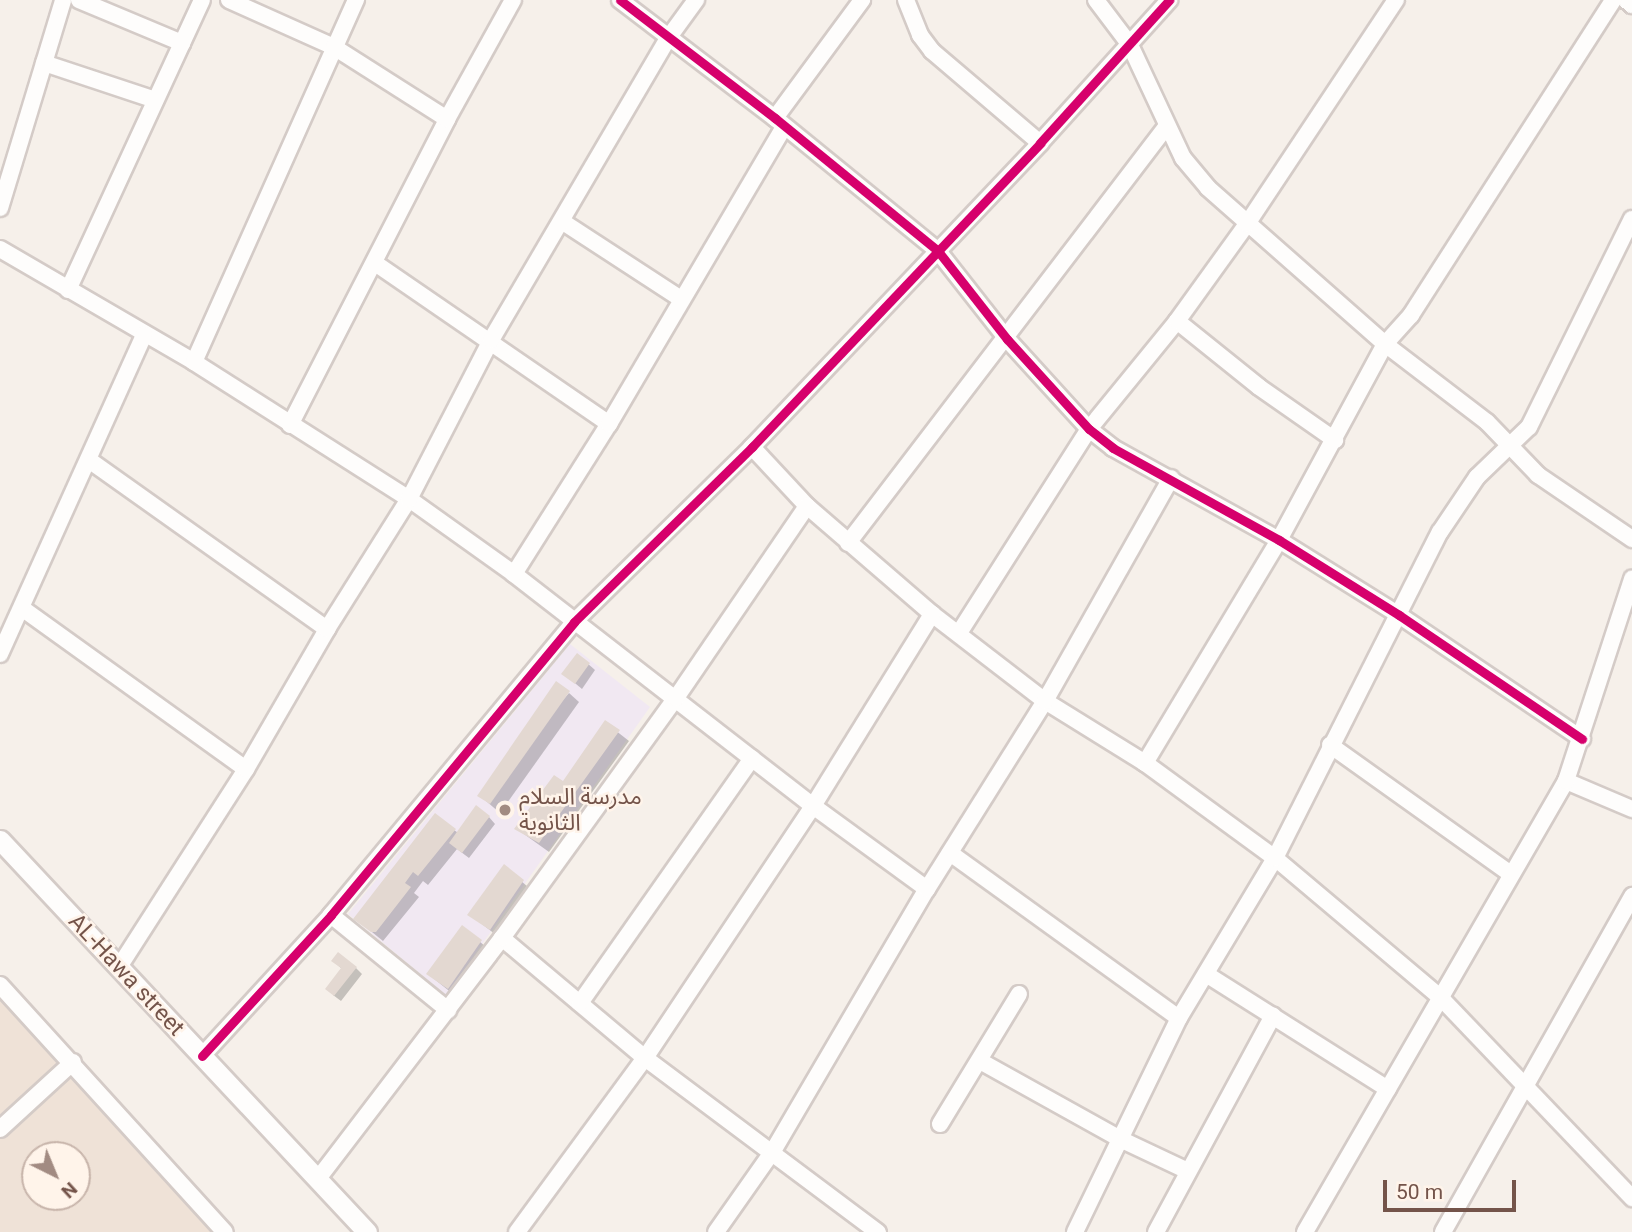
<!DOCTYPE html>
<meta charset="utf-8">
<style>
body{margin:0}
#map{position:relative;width:1632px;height:1232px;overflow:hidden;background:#f6f0ea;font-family:Roboto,"Noto Sans Arabic",sans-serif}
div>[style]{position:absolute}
.residential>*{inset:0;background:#efe2d7}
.education>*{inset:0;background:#f1e8f2}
.shadow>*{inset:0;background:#0003}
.building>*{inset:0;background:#e3d8d1}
.roads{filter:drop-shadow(2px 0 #d4cbc7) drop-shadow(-2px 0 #d4cbc7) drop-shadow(0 2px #d4cbc7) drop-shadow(0 -2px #d4cbc7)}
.minor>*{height:16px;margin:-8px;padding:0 8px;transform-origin:8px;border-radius:8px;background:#fefdfc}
.tertiary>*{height:19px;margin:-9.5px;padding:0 9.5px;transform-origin:9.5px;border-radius:9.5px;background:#fefdfc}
.cycleway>*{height:9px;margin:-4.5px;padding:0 4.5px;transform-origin:4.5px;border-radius:4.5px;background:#d6006c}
.dots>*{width:19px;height:19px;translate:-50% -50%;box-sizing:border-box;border:4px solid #fff4ea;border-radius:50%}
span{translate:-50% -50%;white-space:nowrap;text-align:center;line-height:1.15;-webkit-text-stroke:5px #fff4ea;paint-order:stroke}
.poi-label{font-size:23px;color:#74544a}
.left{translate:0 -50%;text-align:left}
.street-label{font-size:23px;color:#74544a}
.north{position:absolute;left:21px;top:1141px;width:70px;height:70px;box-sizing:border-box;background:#fff4ea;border:2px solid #c7b4aa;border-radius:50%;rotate:137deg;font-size:19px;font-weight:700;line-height:28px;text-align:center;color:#74544a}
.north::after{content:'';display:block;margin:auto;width:24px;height:32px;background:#a28b82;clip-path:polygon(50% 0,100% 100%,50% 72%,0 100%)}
.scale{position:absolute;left:1383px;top:1180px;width:133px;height:32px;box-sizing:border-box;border:4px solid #74544a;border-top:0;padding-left:9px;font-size:21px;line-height:24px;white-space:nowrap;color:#74544a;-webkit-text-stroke:5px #fff4ea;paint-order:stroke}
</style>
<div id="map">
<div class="residential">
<i style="clip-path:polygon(evenodd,0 985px,225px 1232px,0 1232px,0 985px,35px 1155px,77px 1155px,77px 1197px,35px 1197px,35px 1155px)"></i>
</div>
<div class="education">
<i style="clip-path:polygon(570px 644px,650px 707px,446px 995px,348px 914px)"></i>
</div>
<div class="shadow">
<i style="clip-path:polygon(578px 655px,595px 670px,582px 689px,564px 674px)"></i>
<i style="clip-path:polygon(569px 693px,579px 702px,500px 813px,479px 795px)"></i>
<i style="clip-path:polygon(606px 723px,629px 741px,549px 852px,517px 829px,563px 784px)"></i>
<i style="clip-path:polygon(435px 815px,458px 833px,489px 817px,495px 824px,469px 858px,457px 849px,428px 885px,423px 881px,414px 893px,419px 897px,383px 941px,356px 919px)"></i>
<i style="clip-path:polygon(504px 867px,533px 891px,500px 938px,469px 914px)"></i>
<i style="clip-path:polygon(462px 927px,491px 951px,458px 998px,428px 974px)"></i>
<i style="clip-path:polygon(333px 961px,356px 968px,362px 974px,341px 1001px,333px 995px,342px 969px)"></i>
</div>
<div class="building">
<i style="clip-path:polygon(577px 653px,590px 663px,575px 684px,561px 674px)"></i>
<i style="clip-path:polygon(556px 681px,570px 691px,490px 804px,477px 796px)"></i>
<i style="clip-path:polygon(605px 720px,620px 730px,539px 843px,514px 829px,554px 775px,563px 781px)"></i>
<i style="clip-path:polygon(476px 805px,490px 816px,462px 853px,449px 843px)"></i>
<i style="clip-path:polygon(435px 813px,456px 829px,418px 876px,413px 872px,405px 883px,411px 887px,376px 932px,371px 932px,353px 919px)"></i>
<i style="clip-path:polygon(504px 864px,524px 880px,490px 930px,467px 915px)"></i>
<i style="clip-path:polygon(462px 925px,482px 940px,448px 989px,426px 974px)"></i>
<i style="clip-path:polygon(338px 952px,357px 967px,334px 996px,325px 989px,341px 968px,331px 961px)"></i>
</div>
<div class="roads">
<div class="minor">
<i style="left:79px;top:0;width:112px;rotate:22.7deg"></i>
<i style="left:229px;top:0;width:115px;rotate:24.1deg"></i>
<i style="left:334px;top:47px;width:134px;rotate:32.5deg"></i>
<i style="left:620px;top:0;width:195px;rotate:37.3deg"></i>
<i style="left:775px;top:118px;width:210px;rotate:39.2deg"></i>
<i style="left:938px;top:251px;width:112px;rotate:51.9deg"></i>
<i style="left:1007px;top:339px;width:122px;rotate:47.7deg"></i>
<i style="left:1089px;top:429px;width:31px;rotate:38deg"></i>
<i style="left:1113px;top:448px;width:190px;rotate:29deg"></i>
<i style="left:1279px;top:540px;width:142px;rotate:32deg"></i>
<i style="left:1399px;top:615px;width:221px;rotate:34.1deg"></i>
<i style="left:906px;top:0;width:38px;rotate:68deg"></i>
<i style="left:920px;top:35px;width:20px;rotate:53deg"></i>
<i style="left:932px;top:51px;width:142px;rotate:40.4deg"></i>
<i style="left:1096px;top:0;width:56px;rotate:52.9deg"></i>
<i style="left:1130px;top:45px;width:125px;rotate:64.9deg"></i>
<i style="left:1183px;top:158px;width:39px;rotate:50deg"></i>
<i style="left:1208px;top:188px;width:236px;rotate:41.4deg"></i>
<i style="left:1385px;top:344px;width:128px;rotate:37.4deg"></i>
<i style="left:1487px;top:422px;width:74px;rotate:46.1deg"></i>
<i style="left:1538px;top:475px;width:114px;rotate:34.2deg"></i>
<i style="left:1626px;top:0;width:8px;rotate:40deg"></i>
<i style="left:44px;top:63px;width:117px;rotate:18.4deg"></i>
<i style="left:775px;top:118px;width:147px;rotate:-53.6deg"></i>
<i style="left:0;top:208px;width:217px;rotate:-73.1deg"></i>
<i style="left:563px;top:222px;width:141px;rotate:33.1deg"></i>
<i style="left:0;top:249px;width:225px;rotate:30.2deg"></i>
<i style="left:194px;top:362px;width:255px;rotate:32.5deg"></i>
<i style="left:409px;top:499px;width:129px;rotate:35.5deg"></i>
<i style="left:514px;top:574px;width:378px;rotate:37.8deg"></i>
<i style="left:813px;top:806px;width:141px;rotate:36.1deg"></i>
<i style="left:375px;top:263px;width:284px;rotate:34.5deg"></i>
<i style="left:68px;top:290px;width:319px;rotate:-65.2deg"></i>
<i style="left:1177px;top:321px;width:105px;rotate:38.8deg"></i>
<i style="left:1259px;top:387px;width:93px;rotate:34.9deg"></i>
<i style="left:194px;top:362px;width:397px;rotate:-65.9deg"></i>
<i style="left:290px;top:425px;width:344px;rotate:-62.8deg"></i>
<i style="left:447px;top:119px;width:136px;rotate:-61deg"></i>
<i style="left:752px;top:447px;width:81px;rotate:47deg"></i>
<i style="left:807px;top:506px;width:165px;rotate:40.8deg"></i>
<i style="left:932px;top:614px;width:143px;rotate:37.6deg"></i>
<i style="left:1045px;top:701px;width:118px;rotate:31.8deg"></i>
<i style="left:1145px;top:763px;width:161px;rotate:36.2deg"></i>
<i style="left:1275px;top:858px;width:217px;rotate:40.1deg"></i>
<i style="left:1441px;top:998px;width:277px;rotate:46.3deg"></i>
<i style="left:89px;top:460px;width:292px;rotate:35.4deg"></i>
<i style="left:848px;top:543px;width:524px;rotate:-52.6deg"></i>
<i style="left:514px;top:574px;width:178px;rotate:-57.7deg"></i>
<i style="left:609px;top:424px;width:345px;rotate:-59.5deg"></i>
<i style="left:23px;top:609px;width:274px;rotate:35.7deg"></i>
<i style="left:959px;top:633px;width:242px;rotate:-57.5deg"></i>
<i style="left:1089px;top:429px;width:139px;rotate:-50.8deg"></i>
<i style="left:1177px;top:321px;width:120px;rotate:-54.2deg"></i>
<i style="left:1247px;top:224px;width:269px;rotate:-56.4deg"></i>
<i style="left:0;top:654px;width:350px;rotate:-65.7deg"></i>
<i style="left:1330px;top:745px;width:222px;rotate:35.5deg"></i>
<i style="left:1145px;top:763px;width:260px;rotate:-59deg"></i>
<i style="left:1279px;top:540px;width:223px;rotate:-61.6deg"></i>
<i style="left:1385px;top:344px;width:39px;rotate:-48deg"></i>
<i style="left:1411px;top:315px;width:374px;rotate:-57.3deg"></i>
<i style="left:1566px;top:781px;width:72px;rotate:23deg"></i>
<i style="left:950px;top:853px;width:282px;rotate:35.8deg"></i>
<i style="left:331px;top:915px;width:151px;rotate:39.1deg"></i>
<i style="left:502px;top:938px;width:187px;rotate:40deg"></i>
<i style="left:645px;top:1058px;width:291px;rotate:36.8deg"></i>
<i style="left:119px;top:967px;width:235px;rotate:-57.3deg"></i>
<i style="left:246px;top:769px;width:162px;rotate:-59.9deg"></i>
<i style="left:327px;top:629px;width:154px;rotate:-57.8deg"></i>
<i style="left:409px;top:499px;width:179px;rotate:-62.7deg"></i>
<i style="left:491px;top:340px;width:351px;rotate:-59.6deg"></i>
<i style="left:669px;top:37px;width:46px;rotate:-53.9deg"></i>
<i style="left:1206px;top:974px;width:215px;rotate:32.3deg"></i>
<i style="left:0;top:985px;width:334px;rotate:47.7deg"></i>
<i style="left:580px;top:1003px;width:299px;rotate:-54.9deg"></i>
<i style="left:202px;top:1056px;width:191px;rotate:-47.5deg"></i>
<i style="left:331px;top:915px;width:381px;rotate:-50.3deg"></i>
<i style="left:574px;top:622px;width:250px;rotate:-44.5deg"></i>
<i style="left:752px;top:447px;width:419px;rotate:-46.5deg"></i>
<i style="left:1040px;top:143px;width:193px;rotate:-47.9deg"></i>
<i style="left:980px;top:1061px;width:160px;rotate:29.1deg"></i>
<i style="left:1120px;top:1139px;width:75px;rotate:25.2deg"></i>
<i style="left:940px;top:1124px;width:152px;rotate:-58.7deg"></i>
<i style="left:0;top:1129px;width:99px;rotate:-42.5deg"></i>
<i style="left:317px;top:1180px;width:305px;rotate:-52.6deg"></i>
<i style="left:502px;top:938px;width:296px;rotate:-54.1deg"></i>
<i style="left:676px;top:698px;width:232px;rotate:-55.7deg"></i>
<i style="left:517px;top:1232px;width:216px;rotate:-53.7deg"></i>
<i style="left:645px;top:1058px;width:303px;rotate:-56.3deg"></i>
<i style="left:813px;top:806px;width:226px;rotate:-58.2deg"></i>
<i style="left:716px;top:1232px;width:99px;rotate:-54.9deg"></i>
<i style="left:773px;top:1151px;width:304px;rotate:-59.6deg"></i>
<i style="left:927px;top:889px;width:222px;rotate:-57.9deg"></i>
<i style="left:1045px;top:701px;width:256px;rotate:-60.5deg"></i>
<i style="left:1075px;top:1232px;width:238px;rotate:-64.1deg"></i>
<i style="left:1179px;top:1018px;width:187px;rotate:-59deg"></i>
<i style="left:1275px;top:858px;width:365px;rotate:-63.2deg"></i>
<i style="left:1440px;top:532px;width:66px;rotate:-56.1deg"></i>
<i style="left:1477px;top:477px;width:72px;rotate:-43.9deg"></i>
<i style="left:1529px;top:427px;width:232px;rotate:-63.7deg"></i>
<i style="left:1156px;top:1232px;width:246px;rotate:-61.6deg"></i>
<i style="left:1305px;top:1232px;width:521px;rotate:-59.94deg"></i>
<i style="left:1566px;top:781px;width:213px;rotate:-71.9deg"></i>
<i style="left:1443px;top:1232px;width:386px;rotate:-60.6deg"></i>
</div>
<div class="tertiary">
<i style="left:0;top:840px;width:537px;rotate:46.89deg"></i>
</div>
</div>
<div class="cycleway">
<i style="left:620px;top:0;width:195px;rotate:37.3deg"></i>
<i style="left:775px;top:118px;width:210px;rotate:39.2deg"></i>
<i style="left:938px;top:251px;width:112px;rotate:51.9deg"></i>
<i style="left:1007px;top:339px;width:122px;rotate:47.7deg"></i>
<i style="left:1089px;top:429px;width:31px;rotate:38deg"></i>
<i style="left:1113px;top:448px;width:190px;rotate:29deg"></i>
<i style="left:1279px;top:540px;width:142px;rotate:32deg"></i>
<i style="left:1399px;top:615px;width:221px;rotate:34.1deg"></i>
<i style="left:202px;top:1056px;width:191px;rotate:-47.5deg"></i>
<i style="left:331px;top:915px;width:381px;rotate:-50.3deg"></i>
<i style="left:574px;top:622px;width:250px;rotate:-44.5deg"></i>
<i style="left:752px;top:447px;width:419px;rotate:-46.5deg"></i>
<i style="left:1040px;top:143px;width:193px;rotate:-47.9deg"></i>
</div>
<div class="dots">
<i style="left:505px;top:810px;background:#a28b82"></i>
</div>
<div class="poi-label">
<span class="left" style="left:519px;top:810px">مدرسة السلام<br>الثانوية</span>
</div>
<div class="street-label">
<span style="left:126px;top:975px;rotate:47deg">AL-Hawa street</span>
</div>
<div class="north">N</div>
<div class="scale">50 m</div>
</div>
